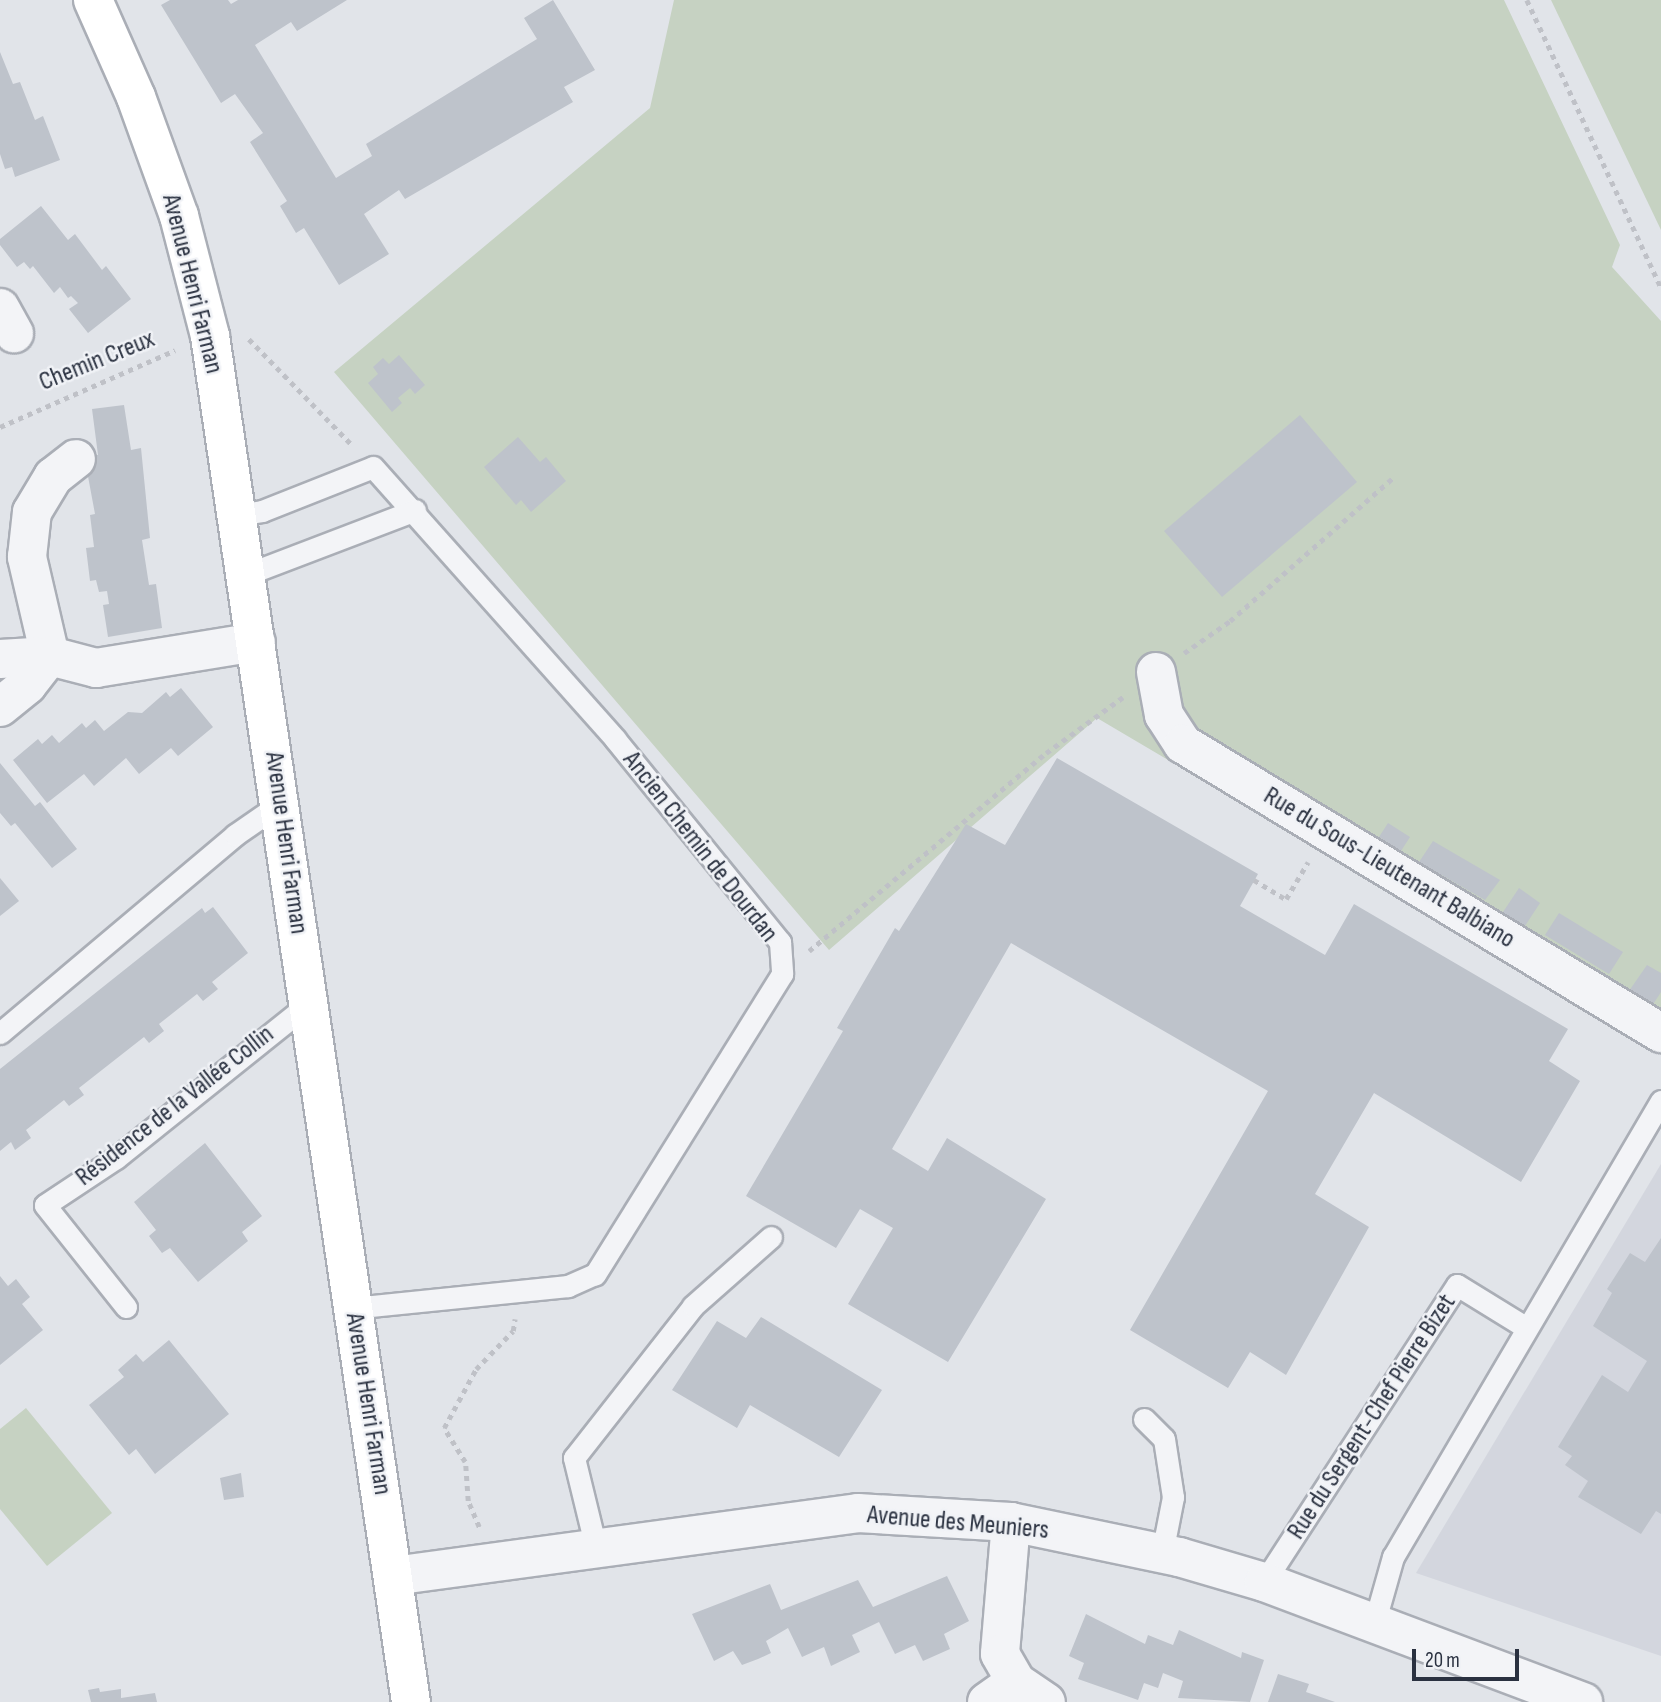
<!DOCTYPE html>
<meta charset="utf-8">
<style>
body{margin:0}
#map{position:relative;width:1661px;height:1702px;overflow:hidden;background:#e1e4e9;font-family:"Sofia Sans Condensed",sans-serif}
div>[style]{position:absolute}
.built>*{inset:0;background:#d3d6de}
.green>*{inset:0;background:#c6d2c2}
.building>*{inset:0;background:#bec3cb}
.path>*{height:4.5px;margin-top:-2.25px;transform-origin:0;background:repeating-linear-gradient(90deg,#bfc1c7 0 5px,transparent 0 10px)}
.roads{filter:drop-shadow(2px 0 #aaaeb6) drop-shadow(-2px 0 #aaaeb6) drop-shadow(0 2px #aaaeb6) drop-shadow(0 -2px #aaaeb6)}
.lane>*{height:21px;margin:-10.5px;padding:0 10.5px;transform-origin:10.5px;border-radius:10.5px;background:#f3f4f7}
.street>*{height:38px;margin:-19px;padding:0 19px;transform-origin:19px;border-radius:19px;background:#f3f4f7}
.secondary>*{height:38px;margin:-19px;padding:0 19px;transform-origin:19px;border-radius:19px;background:#fff}
span{translate:-50% -50%;white-space:nowrap;text-align:center;line-height:1.15;-webkit-text-stroke:5px #f0f2f6;paint-order:stroke}
.street-label{font-size:26px;color:#2a3140}
.scale{position:absolute;left:1412px;top:1649px;width:107px;height:32px;box-sizing:border-box;border:4px solid #2a3140;border-top:0;padding-left:9px;font-size:21px;line-height:24px;white-space:nowrap;color:#2a3140;-webkit-text-stroke:5px #f0f2f6;paint-order:stroke}
</style>
<div id="map">
<div class="built">
<i style="clip-path:polygon(1661px 1164px,1661px 1656px,1416px 1573px)"></i>
</div>
<div class="green">
<i style="clip-path:polygon(674px 0,1504px 0,1620px 245px,1612px 267px,1661px 321px,1661px 1051px,1097px 718px,829px 950px,334px 372px,650px 108px)"></i>
<i style="clip-path:polygon(1551px 0,1661px 0,1661px 230px)"></i>
<i style="clip-path:polygon(26px 1408px,112px 1513px,47px 1566px,0 1509px,0 1429px)"></i>
</div>
<div class="building">
<i style="clip-path:polygon(170px 0,228px 0,231px 4px,238px 0,347px 0,297px 31px,291px 22px,255px 45px,336px 178px,372px 156px,366px 144px,537px 39px,524px 18px,553px 0,595px 70px,564px 87px,573px 102px,405px 199px,399px 190px,364px 214px,389px 254px,339px 285px,304px 228px,296px 233px,280px 206px,287px 201px,250px 142px,263px 133px,235px 94px,221px 103px,161px 5px)"></i>
<i style="clip-path:polygon(0 52px,13px 84px,20px 82px,35px 120px,43px 116px,60px 160px,15px 177px,12px 167px,5px 169px,0 154px)"></i>
<i style="clip-path:polygon(41px 206px,68px 240px,75px 234px,102px 270px,106px 266px,131px 299px,88px 333px,69px 309px,78px 303px,71px 296px,68px 298px,60px 287px,54px 293px,33px 266px,30px 269px,24px 262px,17px 267px,0 245px,0 239px)"></i>
<i style="clip-path:polygon(399px 355px,425px 385px,415px 394px,410px 388px,398px 398px,402px 403px,392px 412px,368px 383px,378px 374px,373px 367px,383px 358px,389px 364px)"></i>
<i style="clip-path:polygon(124px 405px,131px 450px,141px 448px,150px 538px,142px 540px,149px 585px,156px 584px,162px 628px,108px 637px,103px 605px,109px 604px,107px 591px,99px 592px,96px 580px,90px 581px,86px 548px,94px 547px,90px 515px,95px 514px,87px 471px,93px 469px,91px 455px,98px 455px,92px 409px)"></i>
<i style="clip-path:polygon(1300px 415px,1357px 482px,1222px 597px,1164px 531px)"></i>
<i style="clip-path:polygon(518px 437px,540px 462px,546px 457px,566px 481px,531px 512px,521px 500px,516px 505px,484px 467px)"></i>
<i style="clip-path:polygon(181px 688px,213px 727px,178px 756px,171px 748px,139px 774px,126px 758px,94px 786px,84px 774px,47px 803px,13px 760px,38px 739px,42px 744px,52px 735px,59px 743px,82px 723px,86px 728px,95px 720px,104px 731px,128px 712px,142px 713px,166px 692px,170px 697px)"></i>
<i style="clip-path:polygon(1057px 758px,1258px 874px,1240px 906px,1325px 955px,1354px 904px,1568px 1029px,1549px 1061px,1580px 1081px,1521px 1182px,1374px 1093px,1315px 1194px,1369px 1227px,1286px 1375px,1250px 1352px,1228px 1388px,1130px 1330px,1268px 1091px,1011px 943px,892px 1149px,928px 1171px,947px 1138px,1046px 1199px,948px 1362px,848px 1304px,893px 1228px,860px 1209px,836px 1248px,746px 1196px,843px 1031px,837px 1028px,895px 928px,899px 931px,966px 824px,1005px 845px)"></i>
<i style="clip-path:polygon(0 763px,35px 806px,40px 802px,77px 849px,52px 868px,15px 823px,11px 826px,0 813px)"></i>
<i style="clip-path:polygon(1388px 823px,1410px 837px,1401px 851px,1379px 837px)"></i>
<i style="clip-path:polygon(1433px 841px,1500px 880px,1485px 900px,1419px 862px)"></i>
<i style="clip-path:polygon(0 878px,19px 901px,0 916px)"></i>
<i style="clip-path:polygon(1519px 888px,1540px 903px,1523px 929px,1501px 915px)"></i>
<i style="clip-path:polygon(213px 907px,248px 953px,212px 982px,218px 989px,203px 1001px,197px 994px,159px 1024px,164px 1031px,149px 1043px,144px 1037px,79px 1088px,84px 1095px,69px 1106px,64px 1100px,26px 1130px,31px 1138px,15px 1150px,11px 1142px,0 1151px,0 1069px,202px 908px,205px 913px)"></i>
<i style="clip-path:polygon(1559px 913px,1623px 952px,1609px 974px,1545px 935px)"></i>
<i style="clip-path:polygon(1647px 965px,1661px 973px,1661px 992px,1652px 1006px,1629px 991px)"></i>
<i style="clip-path:polygon(205px 1143px,262px 1216px,242px 1232px,248px 1241px,198px 1282px,170px 1248px,162px 1253px,149px 1236px,156px 1230px,134px 1202px)"></i>
<i style="clip-path:polygon(1661px 1238px,1661px 1514px,1656px 1511px,1641px 1534px,1578px 1497px,1588px 1481px,1565px 1465px,1572px 1456px,1558px 1447px,1602px 1375px,1628px 1392px,1647px 1361px,1593px 1326px,1612px 1293px,1607px 1289px,1630px 1253px,1645px 1262px)"></i>
<i style="clip-path:polygon(0 1276px,8px 1286px,16px 1279px,30px 1297px,22px 1304px,43px 1330px,0 1365px)"></i>
<i style="clip-path:polygon(761px 1317px,882px 1390px,839px 1457px,750px 1405px,737px 1428px,672px 1390px,717px 1321px,746px 1338px)"></i>
<i style="clip-path:polygon(169px 1340px,229px 1414px,155px 1474px,136px 1449px,129px 1455px,89px 1405px,124px 1377px,118px 1370px,136px 1354px,143px 1362px)"></i>
<i style="clip-path:polygon(241px 1473px,244px 1497px,224px 1500px,220px 1478px)"></i>
<i style="clip-path:polygon(947px 1576px,969px 1621px,944px 1634px,950px 1649px,923px 1661px,915px 1645px,895px 1654px,879px 1622px,852px 1635px,860px 1652px,831px 1666px,824px 1647px,802px 1657px,788px 1628px,766px 1641px,771px 1653px,758px 1659px,742px 1665px,733px 1651px,714px 1661px,692px 1614px,770px 1584px,781px 1610px,858px 1580px,873px 1607px)"></i>
<i style="clip-path:polygon(1086px 1614px,1145px 1644px,1148px 1635px,1173px 1645px,1179px 1630px,1241px 1658px,1242px 1652px,1264px 1660px,1250px 1702px,1178px 1698px,1183px 1681px,1163px 1673px,1158px 1688px,1144px 1683px,1138px 1700px,1078px 1679px,1084px 1663px,1069px 1656px)"></i>
<i style="clip-path:polygon(1278px 1674px,1309px 1684px,1306px 1692px,1335px 1702px,1268px 1702px)"></i>
<i style="clip-path:polygon(99px 1688px,100px 1692px,121px 1689px,121px 1698px,155px 1693px,157px 1702px,91px 1702px,88px 1690px)"></i>
</div>
<div class="path">
<i style="left:1527px;top:0;width:318px;rotate:65deg"></i>
<i style="left:249px;top:339px;width:148px;rotate:45.8deg"></i>
<i style="left:0;top:427px;width:191px;rotate:-23.7deg"></i>
<i style="left:1184px;top:653px;width:56px;rotate:-34.8deg"></i>
<i style="left:1230px;top:621px;width:217px;rotate:-41.3deg"></i>
<i style="left:1254px;top:880px;width:37px;rotate:31deg"></i>
<i style="left:1286px;top:899px;width:43px;rotate:-59.3deg"></i>
<i style="left:809px;top:951px;width:309px;rotate:-39.9deg"></i>
<i style="left:1046px;top:753px;width:95px;rotate:-36deg"></i>
<i style="left:479px;top:1527px;width:28px;rotate:-113deg"></i>
<i style="left:468px;top:1501px;width:39px;rotate:-94deg"></i>
<i style="left:465px;top:1462px;width:40px;rotate:-122deg"></i>
<i style="left:444px;top:1428px;width:67px;rotate:-61.5deg"></i>
<i style="left:476px;top:1369px;width:53px;rotate:-45.8deg"></i>
<i style="left:513px;top:1331px;width:12px;rotate:-81deg"></i>
</div>
<div class="roads">
<div class="lane">
<i style="left:237px;top:515px;width:25px;rotate:-9deg"></i>
<i style="left:262px;top:511px;width:119px;rotate:-21.6deg"></i>
<i style="left:373px;top:467px;width:364px;rotate:48.3deg"></i>
<i style="left:615px;top:739px;width:262px;rotate:50.9deg"></i>
<i style="left:780px;top:942px;width:32px;rotate:86deg"></i>
<i style="left:782px;top:974px;width:354px;rotate:121.9deg"></i>
<i style="left:595px;top:1274px;width:30px;rotate:156deg"></i>
<i style="left:568px;top:1286px;width:216px;rotate:174.2deg"></i>
<i style="left:245px;top:575px;width:182px;rotate:-20.9deg"></i>
<i style="left:0;top:1033px;width:307px;rotate:-40.1deg"></i>
<i style="left:235px;top:835px;width:56px;rotate:-34.8deg"></i>
<i style="left:126px;top:1307px;width:130px;rotate:-128.5deg"></i>
<i style="left:45px;top:1205px;width:85px;rotate:-33.5deg"></i>
<i style="left:116px;top:1158px;width:246px;rotate:-38.7deg"></i>
<i style="left:1144px;top:1419px;width:28px;rotate:45deg"></i>
<i style="left:1164px;top:1439px;width:59px;rotate:81.2deg"></i>
<i style="left:1173px;top:1497px;width:57px;rotate:101.1deg"></i>
<i style="left:596px;top:1548px;width:93px;rotate:-103.7deg"></i>
<i style="left:574px;top:1458px;width:193px;rotate:-51.9deg"></i>
<i style="left:693px;top:1306px;width:104px;rotate:-41.5deg"></i>
<i style="left:1264px;top:1582px;width:354px;rotate:-57deg"></i>
<i style="left:1457px;top:1285px;width:82px;rotate:31.6deg"></i>
<i style="left:1374px;top:1624px;width:70px;rotate:-74.2deg"></i>
<i style="left:1393px;top:1557px;width:529px;rotate:-59.56deg"></i>
</div>
<div class="street">
<i style="left:0;top:308px;width:29px;rotate:61deg"></i>
<i style="left:50px;top:656px;width:102px;rotate:-103.1deg"></i>
<i style="left:27px;top:557px;width:45px;rotate:-83.7deg"></i>
<i style="left:32px;top:512px;width:41px;rotate:-59deg"></i>
<i style="left:53px;top:477px;width:29px;rotate:-38deg"></i>
<i style="left:0;top:659px;width:50px;rotate:-3.4deg"></i>
<i style="left:50px;top:656px;width:48px;rotate:14.6deg"></i>
<i style="left:96px;top:668px;width:162px;rotate:-9.2deg"></i>
<i style="left:1156px;top:672px;width:44px;rotate:79.5deg"></i>
<i style="left:1164px;top:715px;width:35px;rotate:57deg"></i>
<i style="left:1183px;top:744px;width:559px;rotate:31.16deg"></i>
<i style="left:0;top:707px;width:35px;rotate:-39deg"></i>
<i style="left:27px;top:685px;width:37px;rotate:-52deg"></i>
<i style="left:1011px;top:1522px;width:132px;rotate:94.8deg"></i>
<i style="left:1000px;top:1654px;width:32px;rotate:60deg"></i>
<i style="left:1016px;top:1682px;width:36px;rotate:34deg"></i>
<i style="left:393px;top:1576px;width:469px;rotate:-7.7deg"></i>
<i style="left:858px;top:1513px;width:153px;rotate:3.4deg"></i>
<i style="left:1011px;top:1522px;width:172px;rotate:11.8deg"></i>
<i style="left:1179px;top:1557px;width:89px;rotate:16.4deg"></i>
<i style="left:1264px;top:1582px;width:341px;rotate:20.6deg"></i>
<i style="left:987px;top:1702px;width:35px;rotate:-35deg"></i>
</div>
<div class="secondary">
<i style="left:93px;top:0;width:106px;rotate:66.1deg"></i>
<i style="left:136px;top:97px;width:127px;rotate:70.1deg"></i>
<i style="left:179px;top:216px;width:124px;rotate:75.5deg"></i>
<i style="left:210px;top:336px;width:1381px;rotate:81.63deg"></i>
</div>
</div>
<div class="street-label">
<span style="left:192px;top:284px;rotate:76deg">Avenue Henri Farman</span>
<span style="left:97px;top:361px;rotate:-22deg">Chemin Creux</span>
<span style="left:286px;top:843px;rotate:82deg">Avenue Henri Farman</span>
<span style="left:700px;top:847px;rotate:52deg">Ancien Chemin de Dourdan</span>
<span style="left:1389px;top:868px;rotate:31deg">Rue du Sous-Lieutenant Balbiano</span>
<span style="left:175px;top:1106px;rotate:-38deg">Résidence de la Vallée Collin</span>
<span style="left:368px;top:1404px;rotate:81deg">Avenue Henri Farman</span>
<span style="left:1372px;top:1417px;rotate:-57deg">Rue du Sergent-Chef Pierre Bizet</span>
<span style="left:958px;top:1523px;rotate:5deg">Avenue des Meuniers</span>
</div>
<div class="scale">20 m</div>
</div>
